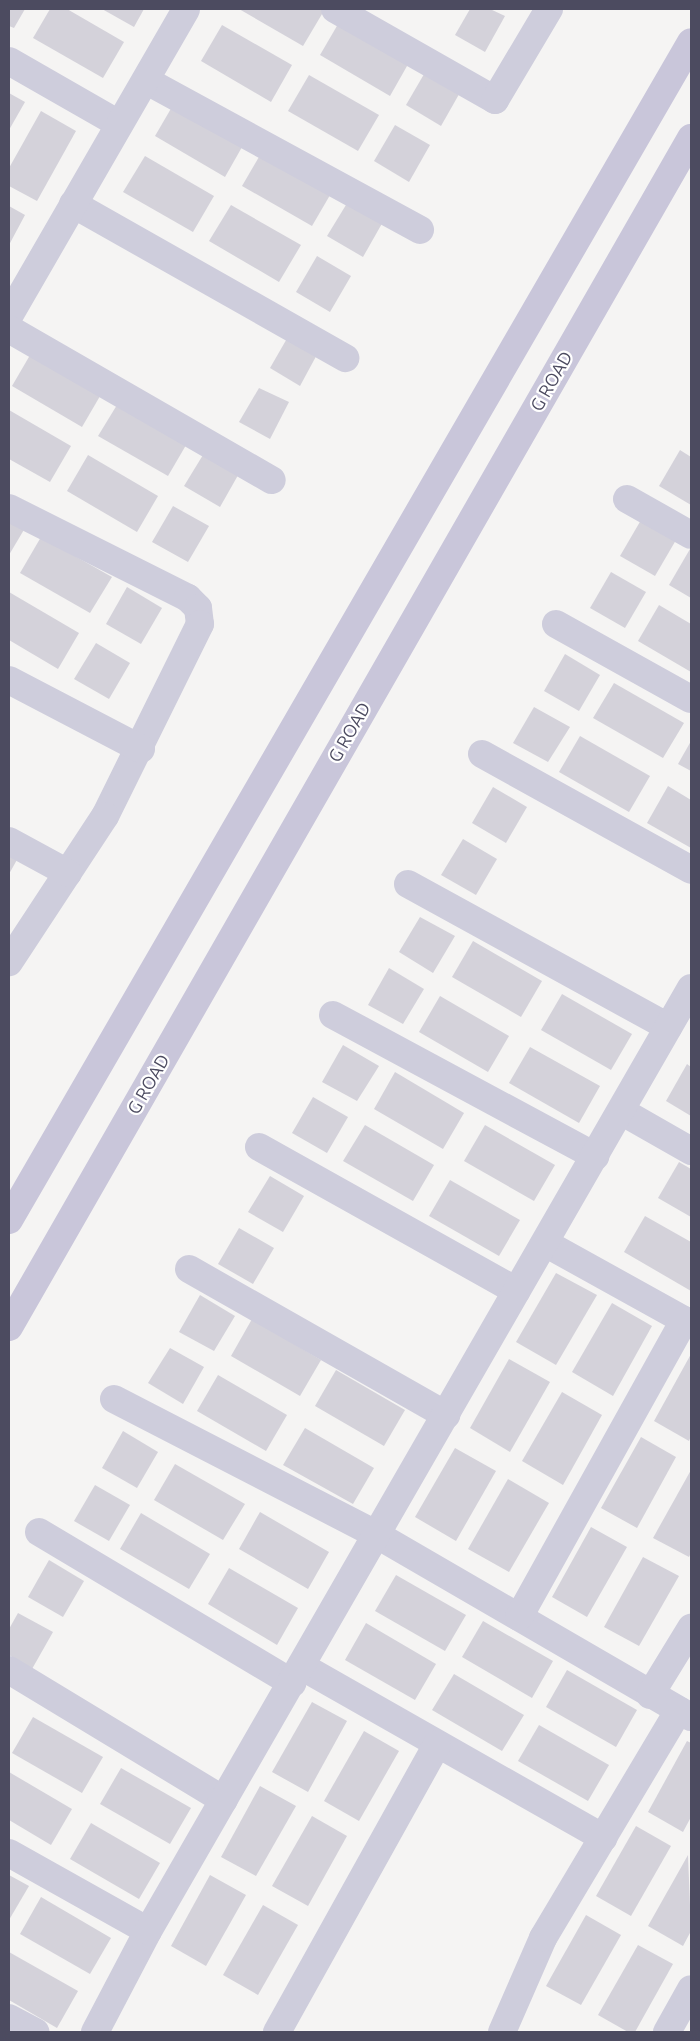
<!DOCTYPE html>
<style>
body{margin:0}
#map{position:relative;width:700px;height:2041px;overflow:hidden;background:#f5f4f3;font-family:Ubuntu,sans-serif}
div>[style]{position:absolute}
.building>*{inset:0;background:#d4d2da}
.street>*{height:28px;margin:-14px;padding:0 14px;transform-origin:14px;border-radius:14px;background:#cecddc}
.secondary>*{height:28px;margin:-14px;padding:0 14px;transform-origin:14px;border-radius:14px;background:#c9c6da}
span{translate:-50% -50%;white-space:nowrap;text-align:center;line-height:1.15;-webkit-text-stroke:4.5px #fff;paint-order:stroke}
.street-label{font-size:18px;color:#4c4b60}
.frame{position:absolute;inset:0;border:10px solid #4c4b60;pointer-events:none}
</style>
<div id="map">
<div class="building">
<i style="clip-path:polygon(9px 9px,25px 9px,14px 28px,9px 26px)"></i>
<i style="clip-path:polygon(50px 9px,67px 9px,124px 42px,103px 78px,33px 38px)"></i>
<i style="clip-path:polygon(102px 9px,144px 9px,134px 27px)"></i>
<i style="clip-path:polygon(239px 9px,325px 9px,303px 46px)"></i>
<i style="clip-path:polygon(470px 9px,490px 9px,505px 16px,485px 52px,455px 35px)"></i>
<i style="clip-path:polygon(341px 19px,411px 59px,390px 96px,320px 55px)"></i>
<i style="clip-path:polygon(222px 25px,292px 65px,271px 102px,201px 61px)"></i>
<i style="clip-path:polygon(427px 69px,462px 89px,441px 126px,406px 105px)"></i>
<i style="clip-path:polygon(309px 75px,379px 115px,358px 151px,288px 111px)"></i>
<i style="clip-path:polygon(9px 93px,25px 102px,9px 130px)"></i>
<i style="clip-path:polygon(176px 100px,246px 140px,225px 177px,155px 136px)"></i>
<i style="clip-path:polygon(41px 111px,76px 131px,37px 201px,9px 186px,9px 168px)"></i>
<i style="clip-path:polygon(395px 125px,430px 145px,409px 182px,374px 161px)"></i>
<i style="clip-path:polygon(263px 150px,333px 190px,312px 226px,242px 186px)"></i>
<i style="clip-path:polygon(145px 156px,214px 196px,193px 232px,123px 192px)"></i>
<i style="clip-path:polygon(349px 200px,384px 220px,363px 257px,327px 236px)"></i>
<i style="clip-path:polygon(231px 205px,301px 245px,279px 282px,209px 241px)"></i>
<i style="clip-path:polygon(9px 206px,25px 215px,9px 245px)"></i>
<i style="clip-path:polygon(317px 256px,351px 276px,330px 312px,296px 292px)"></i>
<i style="clip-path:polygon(289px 335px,320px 349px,300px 386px,270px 368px)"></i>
<i style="clip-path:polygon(33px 350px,103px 391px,82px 427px,12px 386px)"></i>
<i style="clip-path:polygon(259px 388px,289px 402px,270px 439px,239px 422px)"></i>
<i style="clip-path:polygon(120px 400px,189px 440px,168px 476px,98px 436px)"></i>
<i style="clip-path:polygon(9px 410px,71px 446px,50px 482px,9px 459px)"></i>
<i style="clip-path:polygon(206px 450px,241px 470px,220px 507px,184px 486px)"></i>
<i style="clip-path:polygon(680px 450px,691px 457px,691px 505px,659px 486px)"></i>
<i style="clip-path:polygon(88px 455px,158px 496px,137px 532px,67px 491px)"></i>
<i style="clip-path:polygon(173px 506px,209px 526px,188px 562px,152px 542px)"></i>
<i style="clip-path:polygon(9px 518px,25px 528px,9px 555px)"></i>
<i style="clip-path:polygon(641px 520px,676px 540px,655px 576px,620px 556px)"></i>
<i style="clip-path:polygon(41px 537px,112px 577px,90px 613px,20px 573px)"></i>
<i style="clip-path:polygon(690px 549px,691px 549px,691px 598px,669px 585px)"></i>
<i style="clip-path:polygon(611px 572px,646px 592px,625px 628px,590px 608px)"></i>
<i style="clip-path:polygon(127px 587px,162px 608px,141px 644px,106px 624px)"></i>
<i style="clip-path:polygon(9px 592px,79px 633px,58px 669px,9px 640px)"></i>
<i style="clip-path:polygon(659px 605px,691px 624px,691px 672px,638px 641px)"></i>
<i style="clip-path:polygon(96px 643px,130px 663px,109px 699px,74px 679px)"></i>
<i style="clip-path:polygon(565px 654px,600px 675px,579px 711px,544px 691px)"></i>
<i style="clip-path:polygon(614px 683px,684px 723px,663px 758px,593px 718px)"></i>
<i style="clip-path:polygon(534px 707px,570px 727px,548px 762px,513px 743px)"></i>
<i style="clip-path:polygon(580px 736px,650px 776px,629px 812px,559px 772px)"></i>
<i style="clip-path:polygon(691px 741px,691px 771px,678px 764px)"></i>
<i style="clip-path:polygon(668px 786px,691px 800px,691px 848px,647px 823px)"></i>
<i style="clip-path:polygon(493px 787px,527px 807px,506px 843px,472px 823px)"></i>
<i style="clip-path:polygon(463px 839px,497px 859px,476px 895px,441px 875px)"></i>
<i style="clip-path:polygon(9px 852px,18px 858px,9px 874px)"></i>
<i style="clip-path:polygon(420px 917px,455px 936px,433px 973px,399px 952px)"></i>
<i style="clip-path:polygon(473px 941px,542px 981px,521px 1017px,452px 977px)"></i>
<i style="clip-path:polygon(389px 968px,424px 989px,403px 1024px,368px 1005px)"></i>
<i style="clip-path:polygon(562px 994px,632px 1034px,611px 1070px,541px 1030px)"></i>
<i style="clip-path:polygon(440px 996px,509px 1036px,488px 1072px,419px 1032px)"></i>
<i style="clip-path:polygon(343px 1045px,379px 1066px,357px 1101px,322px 1082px)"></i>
<i style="clip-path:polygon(530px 1047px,600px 1086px,579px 1123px,509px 1083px)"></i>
<i style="clip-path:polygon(687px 1064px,691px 1067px,691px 1116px,666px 1101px)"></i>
<i style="clip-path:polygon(395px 1072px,464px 1113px,443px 1149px,374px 1109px)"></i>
<i style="clip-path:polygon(313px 1097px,348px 1117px,327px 1153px,292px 1133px)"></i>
<i style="clip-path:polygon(365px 1125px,434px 1165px,413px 1201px,343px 1161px)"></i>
<i style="clip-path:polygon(485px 1125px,555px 1165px,534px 1201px,464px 1161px)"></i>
<i style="clip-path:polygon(679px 1162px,691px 1169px,691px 1217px,658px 1198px)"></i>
<i style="clip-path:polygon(270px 1176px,304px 1196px,283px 1232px,248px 1212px)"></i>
<i style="clip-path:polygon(450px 1180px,520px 1220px,499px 1256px,429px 1216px)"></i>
<i style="clip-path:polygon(645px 1216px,691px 1242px,691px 1291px,624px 1252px)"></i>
<i style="clip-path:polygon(239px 1228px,274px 1248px,253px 1284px,218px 1264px)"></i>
<i style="clip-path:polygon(556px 1273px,597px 1295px,556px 1365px,516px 1342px)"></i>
<i style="clip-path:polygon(200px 1295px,235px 1316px,214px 1351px,179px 1332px)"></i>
<i style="clip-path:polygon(612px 1303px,652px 1326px,613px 1396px,572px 1372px)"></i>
<i style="clip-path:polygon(252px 1319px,321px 1360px,300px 1396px,231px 1356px)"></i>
<i style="clip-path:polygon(170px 1348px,204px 1367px,183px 1404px,148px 1383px)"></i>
<i style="clip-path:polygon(691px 1354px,691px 1436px,689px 1441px,654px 1421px)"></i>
<i style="clip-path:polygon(509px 1359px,550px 1382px,510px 1452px,470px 1428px)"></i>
<i style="clip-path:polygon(336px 1370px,405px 1410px,384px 1446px,315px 1406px)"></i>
<i style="clip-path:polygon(218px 1375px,287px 1415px,266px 1451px,197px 1411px)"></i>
<i style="clip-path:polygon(562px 1392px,602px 1415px,563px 1485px,522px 1461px)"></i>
<i style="clip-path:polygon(305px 1428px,374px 1468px,353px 1504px,283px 1465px)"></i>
<i style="clip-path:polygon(123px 1431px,158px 1452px,137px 1488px,102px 1468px)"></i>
<i style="clip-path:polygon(641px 1437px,676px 1457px,637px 1528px,601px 1508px)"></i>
<i style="clip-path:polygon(455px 1448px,496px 1471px,456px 1541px,415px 1517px)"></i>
<i style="clip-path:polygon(175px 1464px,245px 1504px,223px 1540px,154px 1500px)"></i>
<i style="clip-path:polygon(691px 1470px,691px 1553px,689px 1557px,653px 1538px)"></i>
<i style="clip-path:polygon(508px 1479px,549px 1503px,509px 1572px,468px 1549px)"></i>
<i style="clip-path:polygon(95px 1485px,130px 1505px,109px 1541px,74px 1521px)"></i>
<i style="clip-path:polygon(260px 1512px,329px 1552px,308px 1589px,239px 1549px)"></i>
<i style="clip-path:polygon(141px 1513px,210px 1554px,189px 1589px,120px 1549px)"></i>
<i style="clip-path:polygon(591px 1527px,627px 1547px,587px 1617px,552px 1597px)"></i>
<i style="clip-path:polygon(643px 1557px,679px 1576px,639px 1646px,604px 1627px)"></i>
<i style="clip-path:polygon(49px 1560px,84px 1581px,63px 1617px,28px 1597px)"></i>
<i style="clip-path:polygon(229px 1568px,298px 1608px,277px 1645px,208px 1604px)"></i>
<i style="clip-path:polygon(396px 1575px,466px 1615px,445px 1651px,375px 1611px)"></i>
<i style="clip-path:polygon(18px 1613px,53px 1632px,32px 1669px,9px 1655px,9px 1629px)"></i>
<i style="clip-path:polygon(483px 1621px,553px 1661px,532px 1698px,462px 1657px)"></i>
<i style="clip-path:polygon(366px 1623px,436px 1664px,415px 1700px,345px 1660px)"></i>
<i style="clip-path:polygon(567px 1670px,637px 1710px,616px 1747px,546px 1707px)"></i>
<i style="clip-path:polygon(454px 1674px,524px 1715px,502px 1751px,432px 1710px)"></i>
<i style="clip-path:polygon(312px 1702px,347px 1721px,308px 1792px,272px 1772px)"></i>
<i style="clip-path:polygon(33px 1717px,103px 1757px,82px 1793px,12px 1753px)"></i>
<i style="clip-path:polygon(539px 1725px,609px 1765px,588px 1801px,518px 1761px)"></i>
<i style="clip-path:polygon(364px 1731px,399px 1751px,359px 1821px,324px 1801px)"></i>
<i style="clip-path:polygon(687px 1741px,691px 1743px,691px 1817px,683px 1832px,648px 1812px)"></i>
<i style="clip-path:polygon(121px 1768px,191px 1808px,170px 1844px,100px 1804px)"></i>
<i style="clip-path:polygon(9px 1772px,72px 1809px,51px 1845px,9px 1820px)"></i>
<i style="clip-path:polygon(260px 1786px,296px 1806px,256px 1876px,221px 1857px)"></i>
<i style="clip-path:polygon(312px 1816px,347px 1836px,308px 1906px,272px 1886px)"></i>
<i style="clip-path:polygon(91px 1823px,160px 1863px,139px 1899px,70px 1859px)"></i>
<i style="clip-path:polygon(636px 1826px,671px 1846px,631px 1916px,596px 1896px)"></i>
<i style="clip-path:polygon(688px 1855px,691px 1931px,683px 1946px,648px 1926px)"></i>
<i style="clip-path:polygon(9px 1875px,29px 1886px,9px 1920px)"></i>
<i style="clip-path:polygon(210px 1875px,246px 1895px,206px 1966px,171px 1946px)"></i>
<i style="clip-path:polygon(41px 1897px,111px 1938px,90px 1974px,20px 1934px)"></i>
<i style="clip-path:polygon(263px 1905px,298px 1925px,258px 1995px,223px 1975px)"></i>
<i style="clip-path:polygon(586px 1915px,621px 1935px,581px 2005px,546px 1986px)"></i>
<i style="clip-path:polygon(638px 1945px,673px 1964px,635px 2032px,628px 2032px,598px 2015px)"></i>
<i style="clip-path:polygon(9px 1952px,78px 1991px,57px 2028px,9px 2000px)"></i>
</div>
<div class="street">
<i style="left:335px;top:9px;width:184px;rotate:29.6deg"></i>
<i style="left:495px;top:100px;width:106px;rotate:-59.3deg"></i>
<i style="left:9px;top:61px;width:127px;rotate:29.8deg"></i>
<i style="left:147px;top:81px;width:311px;rotate:28.6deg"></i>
<i style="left:73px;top:204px;width:313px;rotate:29.5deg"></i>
<i style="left:9px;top:316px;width:354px;rotate:-60deg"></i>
<i style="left:9px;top:329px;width:303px;rotate:29.9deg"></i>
<i style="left:627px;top:499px;width:73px;rotate:29.4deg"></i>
<i style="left:9px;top:508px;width:200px;rotate:26.7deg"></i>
<i style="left:188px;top:598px;width:14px;rotate:45deg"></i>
<i style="left:198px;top:608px;width:16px;rotate:83deg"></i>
<i style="left:200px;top:624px;width:214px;rotate:116.3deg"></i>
<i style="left:105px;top:816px;width:175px;rotate:123.3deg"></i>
<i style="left:556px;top:624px;width:154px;rotate:29.1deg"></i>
<i style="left:9px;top:680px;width:149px;rotate:27.6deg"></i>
<i style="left:482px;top:754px;width:239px;rotate:29deg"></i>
<i style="left:9px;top:841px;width:67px;rotate:28.5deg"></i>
<i style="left:408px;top:884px;width:297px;rotate:28.8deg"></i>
<i style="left:333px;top:1015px;width:298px;rotate:28.3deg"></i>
<i style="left:621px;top:1111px;width:81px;rotate:29.7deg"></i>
<i style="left:259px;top:1147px;width:295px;rotate:29.2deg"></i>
<i style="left:545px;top:1243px;width:167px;rotate:29deg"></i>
<i style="left:189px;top:1269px;width:296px;rotate:29.6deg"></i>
<i style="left:114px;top:1399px;width:296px;rotate:27.3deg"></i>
<i style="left:377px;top:1535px;width:363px;rotate:30.1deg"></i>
<i style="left:39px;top:1532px;width:295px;rotate:30.8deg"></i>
<i style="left:519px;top:1617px;width:340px;rotate:-60.9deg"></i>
<i style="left:301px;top:1666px;width:348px;rotate:29.6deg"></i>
<i style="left:9px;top:1670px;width:251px;rotate:31.2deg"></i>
<i style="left:650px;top:1695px;width:79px;rotate:-58.5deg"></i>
<i style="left:9px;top:1853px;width:159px;rotate:29.3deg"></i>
<i style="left:9px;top:2018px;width:30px;rotate:28deg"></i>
<i style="left:95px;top:2032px;width:114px;rotate:-62.3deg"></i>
<i style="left:148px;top:1931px;width:1088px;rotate:-60.07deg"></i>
<i style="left:277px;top:2032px;width:329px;rotate:-60.9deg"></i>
<i style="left:502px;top:2032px;width:103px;rotate:-66.4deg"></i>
<i style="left:543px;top:1938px;width:265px;rotate:-59.2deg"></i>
<i style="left:667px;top:2032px;width:49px;rotate:-60.8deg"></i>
</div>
<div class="secondary">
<i style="left:9px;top:1220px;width:1361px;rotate:-59.93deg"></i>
<i style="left:9px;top:1327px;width:1371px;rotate:-60.16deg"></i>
</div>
<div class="street-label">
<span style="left:551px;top:381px;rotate:-60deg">G ROAD</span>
<span style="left:349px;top:732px;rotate:-60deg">G ROAD</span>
<span style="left:148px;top:1084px;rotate:-60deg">G ROAD</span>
</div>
<div class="frame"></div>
</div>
